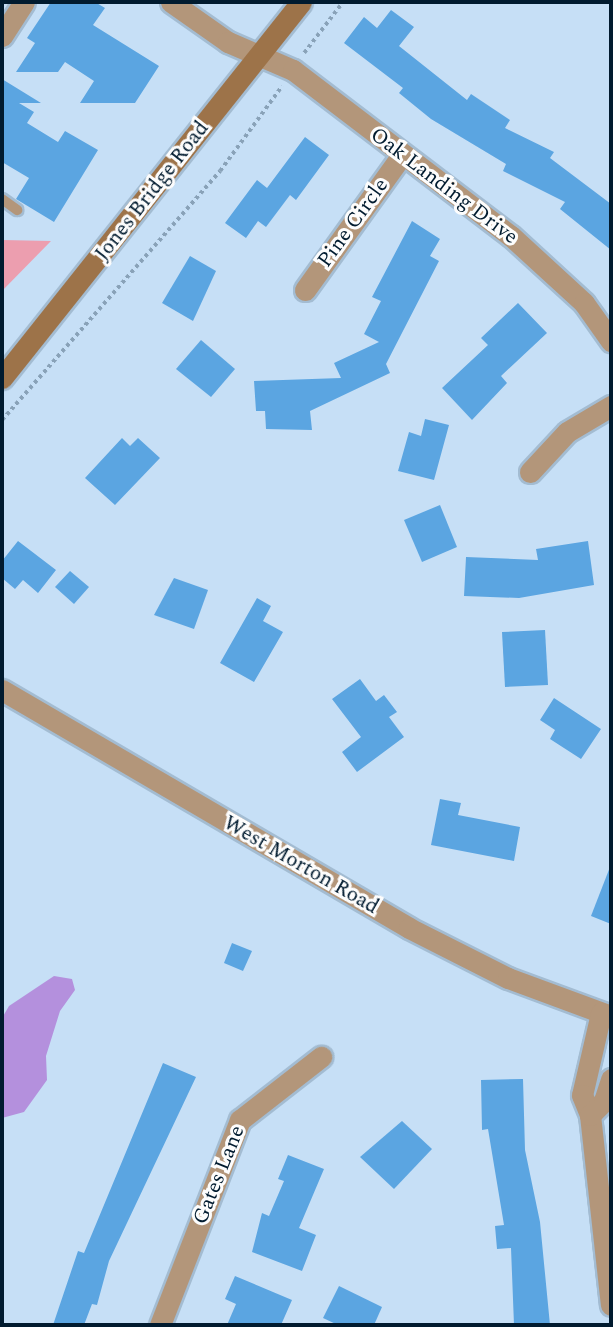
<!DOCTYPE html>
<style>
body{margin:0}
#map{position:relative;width:613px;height:1327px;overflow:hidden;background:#c6dff6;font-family:Spectral,serif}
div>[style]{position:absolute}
.green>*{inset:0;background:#ec9eaf}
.water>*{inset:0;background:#b490dd}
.building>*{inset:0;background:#5ba5e1}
.path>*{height:3.5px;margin-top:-1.75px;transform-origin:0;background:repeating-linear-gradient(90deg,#89a2b8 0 3.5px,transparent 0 7px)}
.roads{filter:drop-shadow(2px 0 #a3bcd2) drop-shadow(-2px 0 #a3bcd2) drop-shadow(0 2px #a3bcd2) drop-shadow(0 -2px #a3bcd2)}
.service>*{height:10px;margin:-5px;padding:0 5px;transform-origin:5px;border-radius:5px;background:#b3967a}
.minor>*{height:21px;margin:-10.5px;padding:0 10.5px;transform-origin:10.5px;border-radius:10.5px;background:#b3967a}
.secondary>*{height:21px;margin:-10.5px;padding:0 10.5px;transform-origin:10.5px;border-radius:10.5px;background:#9d7349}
span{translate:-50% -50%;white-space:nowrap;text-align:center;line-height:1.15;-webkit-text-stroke:6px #fdfdfd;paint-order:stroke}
.street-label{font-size:21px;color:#011b2f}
.frame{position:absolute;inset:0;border:4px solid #011b2f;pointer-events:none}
</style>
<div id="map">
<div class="green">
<i style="clip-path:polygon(2px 240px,51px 241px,2px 291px)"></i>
</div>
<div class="water">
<i style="clip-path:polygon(54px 976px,72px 979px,75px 990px,60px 1011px,46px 1056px,47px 1080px,24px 1112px,2px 1118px,2px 1018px,9px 1006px)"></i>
</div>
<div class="building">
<i style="clip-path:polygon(51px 2px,95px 2px,105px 8px,93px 25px,159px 66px,135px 103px,80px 103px,94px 81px,65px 62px,58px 72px,16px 72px,35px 43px,27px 38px)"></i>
<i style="clip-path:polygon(391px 10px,414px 27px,399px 46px,467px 100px,471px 94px,510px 120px,505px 128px,554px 152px,550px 158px,611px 204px,611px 250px,560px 209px,565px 202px,503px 171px,506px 164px,431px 119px,399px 93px,403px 88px,344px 43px,364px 17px,377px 28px)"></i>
<i style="clip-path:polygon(2px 79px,41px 103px,19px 103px,34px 112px,27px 123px,58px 142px,65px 131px,98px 150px,54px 222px,16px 199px,29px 178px,2px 162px)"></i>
<i style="clip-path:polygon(305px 137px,329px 155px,296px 200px,290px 195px,266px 227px,258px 221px,246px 238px,225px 223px,257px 180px,267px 188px)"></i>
<i style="clip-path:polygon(412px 221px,440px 239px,430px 256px,439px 261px,386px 364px,390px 373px,310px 411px,312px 430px,266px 429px,265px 411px,256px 411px,254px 381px,341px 378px,334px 363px,379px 342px,364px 334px,381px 301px,372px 297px)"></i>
<i style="clip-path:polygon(190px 256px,216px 271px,193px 321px,162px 303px)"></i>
<i style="clip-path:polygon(518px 303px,547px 333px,501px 376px,507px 383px,472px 420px,442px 388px,488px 345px,481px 338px)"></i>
<i style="clip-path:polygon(201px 340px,235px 369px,211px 397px,176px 369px)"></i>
<i style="clip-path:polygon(425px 419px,449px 425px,434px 480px,398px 471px,409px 432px,421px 436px)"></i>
<i style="clip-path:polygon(122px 438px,130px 446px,138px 438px,160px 458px,115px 505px,85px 478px)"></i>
<i style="clip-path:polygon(440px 505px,457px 547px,422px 562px,404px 520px)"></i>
<i style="clip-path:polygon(18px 541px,56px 570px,38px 593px,23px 580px,15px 589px,2px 578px,2px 561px)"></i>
<i style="clip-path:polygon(588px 541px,594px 585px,519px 598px,464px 596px,466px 557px,538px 560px,536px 549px)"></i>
<i style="clip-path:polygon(70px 571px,89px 587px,74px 604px,55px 587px)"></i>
<i style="clip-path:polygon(174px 578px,208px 590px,194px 629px,154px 615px)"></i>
<i style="clip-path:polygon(257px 598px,271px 606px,263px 621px,283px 632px,254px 682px,220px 663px)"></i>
<i style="clip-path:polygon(545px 630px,548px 685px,505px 687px,502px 632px)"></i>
<i style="clip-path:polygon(360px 679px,376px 701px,384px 695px,397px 712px,389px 717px,404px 737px,357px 772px,342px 752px,361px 737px,332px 699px)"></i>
<i style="clip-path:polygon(554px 698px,601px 729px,581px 759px,550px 739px,555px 730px,540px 720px)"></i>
<i style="clip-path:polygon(440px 799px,461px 803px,458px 815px,520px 827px,514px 861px,431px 845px)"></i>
<i style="clip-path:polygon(610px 867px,611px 868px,611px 924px,591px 916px)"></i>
<i style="clip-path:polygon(232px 943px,252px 951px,243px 971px,224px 963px)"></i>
<i style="clip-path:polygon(163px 1063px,196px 1077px,109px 1261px,97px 1305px,92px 1304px,84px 1325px,53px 1325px,78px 1251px,84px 1253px)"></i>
<i style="clip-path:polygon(523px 1079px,525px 1150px,540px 1222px,550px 1325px,514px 1325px,511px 1248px,497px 1249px,495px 1226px,504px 1225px,488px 1129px,482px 1130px,481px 1080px)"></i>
<i style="clip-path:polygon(402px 1121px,432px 1149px,394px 1189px,360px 1157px)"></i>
<i style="clip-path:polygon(288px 1155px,324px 1169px,299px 1228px,316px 1235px,302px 1271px,252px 1252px,262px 1213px,269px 1216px,284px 1181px,278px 1179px)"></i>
<i style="clip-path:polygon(235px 1276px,292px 1300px,281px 1325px,227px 1325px,236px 1304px,225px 1299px)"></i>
<i style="clip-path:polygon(339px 1286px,382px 1307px,374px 1325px,338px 1325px,323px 1318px)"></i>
</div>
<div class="path">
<i style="left:304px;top:53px;width:64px;rotate:-52.6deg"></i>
<i style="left:2px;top:420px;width:331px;rotate:-48.8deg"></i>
<i style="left:220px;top:171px;width:105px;rotate:-53.9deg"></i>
</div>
<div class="roads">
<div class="service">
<i style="left:2px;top:199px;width:19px;rotate:36deg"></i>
</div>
<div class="minor">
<i style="left:171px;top:2px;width:70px;rotate:35.1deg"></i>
<i style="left:228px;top:42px;width:71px;rotate:23.3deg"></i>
<i style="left:293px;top:70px;width:274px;rotate:37.3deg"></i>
<i style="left:511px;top:236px;width:99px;rotate:42.5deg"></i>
<i style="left:584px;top:303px;width:47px;rotate:54.6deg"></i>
<i style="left:2px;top:36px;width:40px;rotate:-57.1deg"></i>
<i style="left:305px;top:290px;width:166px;rotate:-54.3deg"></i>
<i style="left:530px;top:472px;width:54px;rotate:-47.2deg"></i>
<i style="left:567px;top:432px;width:51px;rotate:-30.6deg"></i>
<i style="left:2px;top:690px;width:471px;rotate:30.3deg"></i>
<i style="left:409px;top:928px;width:111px;rotate:26.8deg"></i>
<i style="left:508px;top:978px;width:110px;rotate:20.3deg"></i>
<i style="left:601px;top:1013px;width:84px;rotate:103deg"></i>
<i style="left:582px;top:1095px;width:22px;rotate:68deg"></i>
<i style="left:590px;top:1115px;width:191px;rotate:83.7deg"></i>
<i style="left:590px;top:1115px;width:20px;rotate:-45deg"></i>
<i style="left:604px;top:1101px;width:23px;rotate:-72deg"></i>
<i style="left:160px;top:1325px;width:220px;rotate:-68.7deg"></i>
<i style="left:240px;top:1120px;width:103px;rotate:-37.9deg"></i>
</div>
<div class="secondary">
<i style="left:2px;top:378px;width:480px;rotate:-51.5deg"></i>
</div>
</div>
<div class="street-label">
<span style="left:444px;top:186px;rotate:37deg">Oak Landing Drive</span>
<span style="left:152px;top:191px;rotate:-52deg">Jones Bridge Road</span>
<span style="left:353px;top:223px;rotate:-54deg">Pine Circle</span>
<span style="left:301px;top:865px;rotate:30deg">West Morton Road</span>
<span style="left:219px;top:1175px;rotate:-68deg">Gates Lane</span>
</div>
<div class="frame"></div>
</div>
